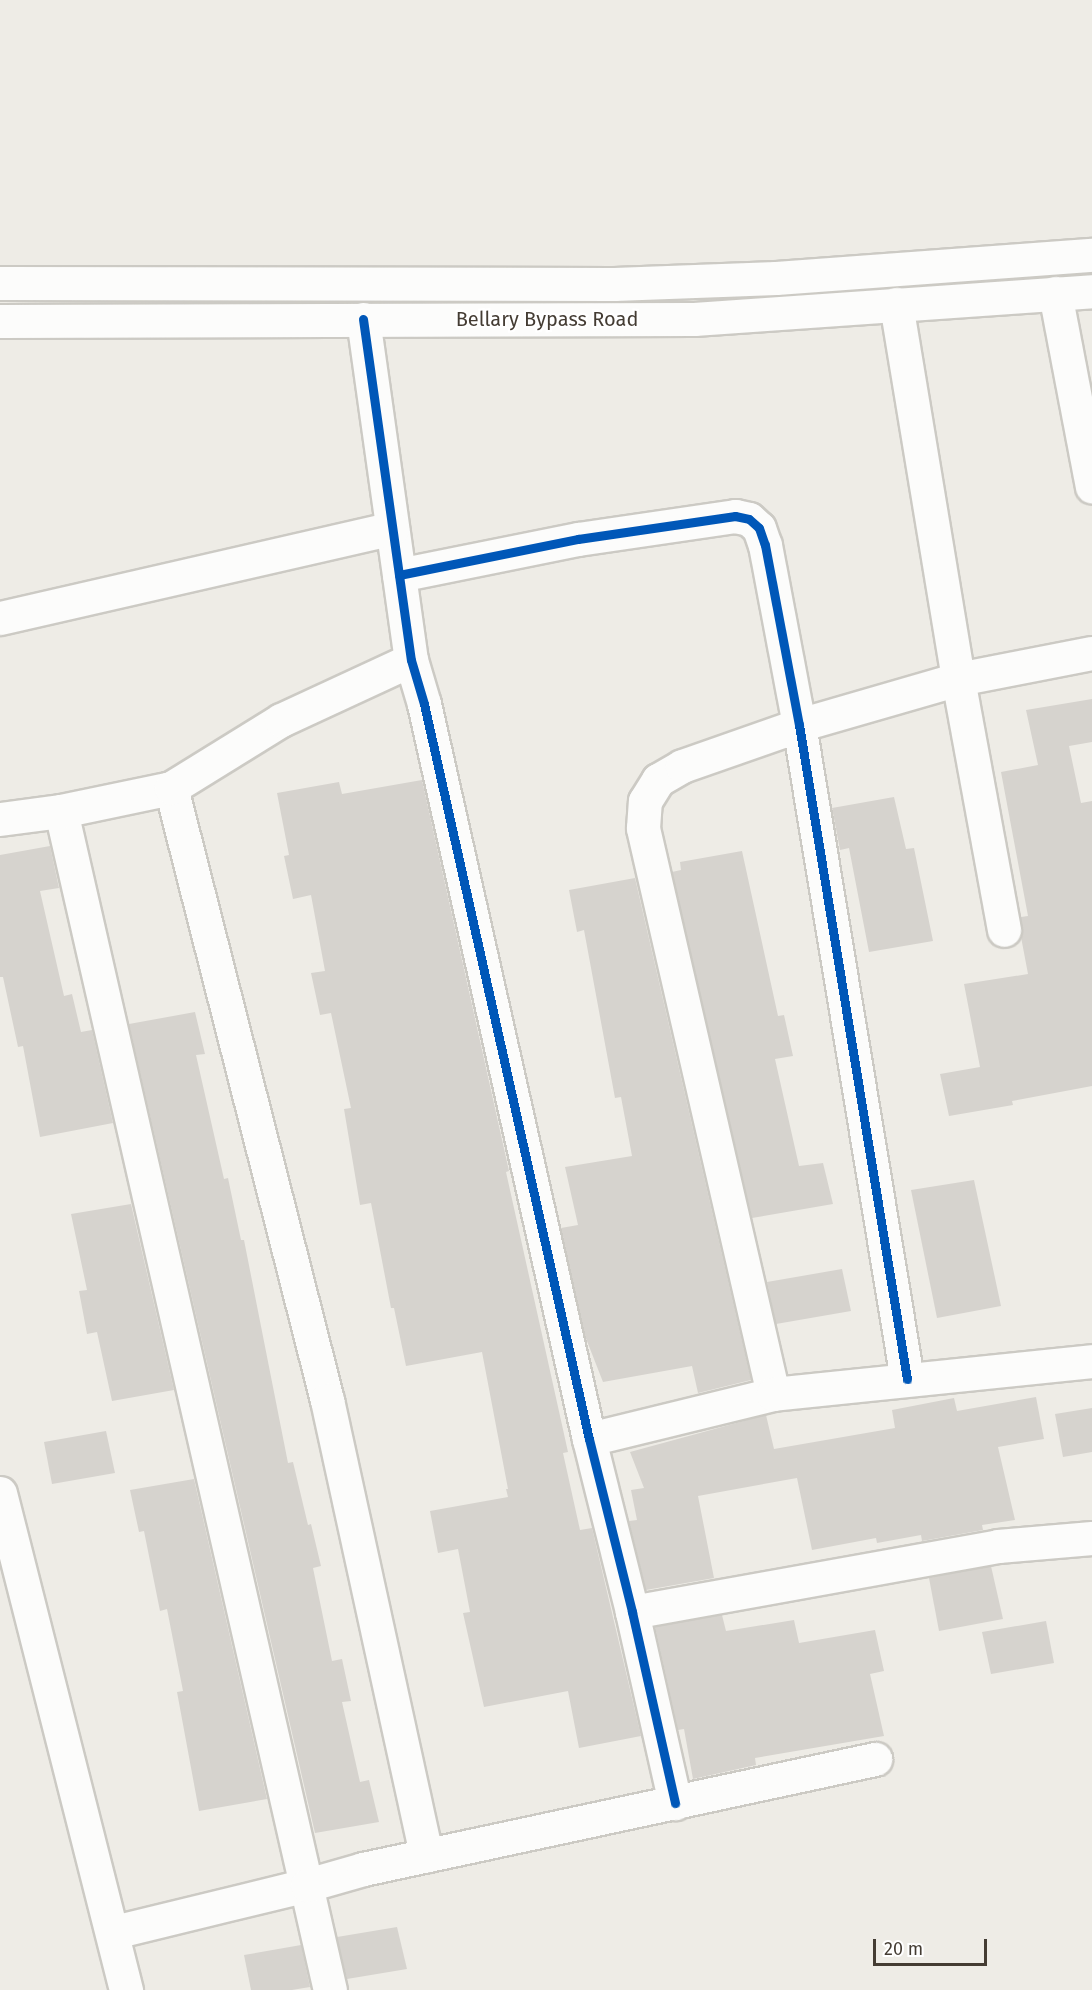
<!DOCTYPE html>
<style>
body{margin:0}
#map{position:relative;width:1092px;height:1990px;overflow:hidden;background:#eeece6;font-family:"Fira Sans",sans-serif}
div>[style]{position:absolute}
.building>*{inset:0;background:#d6d3ce}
.roads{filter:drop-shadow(2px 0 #cccac4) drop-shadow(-2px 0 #cccac4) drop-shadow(0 2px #cccac4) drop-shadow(0 -2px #cccac4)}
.minor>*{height:33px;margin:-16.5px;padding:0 16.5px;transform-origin:16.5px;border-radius:16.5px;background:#fcfcfb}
.tertiary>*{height:33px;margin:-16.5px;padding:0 16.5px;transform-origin:16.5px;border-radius:16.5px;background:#fcfcfb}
.cycleway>*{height:9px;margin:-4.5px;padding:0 4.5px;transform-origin:4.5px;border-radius:4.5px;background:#0057b8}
span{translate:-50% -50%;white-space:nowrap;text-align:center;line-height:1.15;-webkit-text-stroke:4.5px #fff;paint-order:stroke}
.street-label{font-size:20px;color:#443c33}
.scale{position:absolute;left:873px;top:1939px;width:114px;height:27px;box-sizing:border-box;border:3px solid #443c33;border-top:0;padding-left:8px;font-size:18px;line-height:21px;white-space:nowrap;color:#443c33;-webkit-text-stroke:4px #fff;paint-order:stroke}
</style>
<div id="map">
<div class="building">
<i style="clip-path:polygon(1092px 699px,1092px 742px,1069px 746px,1081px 803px,1092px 801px,1092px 1086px,1012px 1101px,1013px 1105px,949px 1116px,940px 1074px,980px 1067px,964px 984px,1028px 974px,1021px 937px,1021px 917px,1028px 916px,1001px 772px,1038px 765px,1026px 710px)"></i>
<i style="clip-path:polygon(422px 780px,509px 1171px,506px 1172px,568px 1452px,563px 1453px,580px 1530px,592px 1528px,641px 1736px,579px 1748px,568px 1691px,484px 1707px,463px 1613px,470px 1612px,458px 1549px,438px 1553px,430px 1511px,508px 1497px,506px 1489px,508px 1489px,482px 1352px,406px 1366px,394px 1308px,391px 1308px,371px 1203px,360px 1205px,344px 1109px,351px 1108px,331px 1013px,320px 1015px,311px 973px,325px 971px,311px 895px,293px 899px,284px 856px,289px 855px,277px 793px,339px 782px,342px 794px)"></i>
<i style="clip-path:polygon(894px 797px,906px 849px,914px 848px,933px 941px,869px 952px,849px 848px,840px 850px,832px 808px)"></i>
<i style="clip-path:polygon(50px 846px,59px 888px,40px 891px,64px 996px,72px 994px,81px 1032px,92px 1030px,113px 1123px,40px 1137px,23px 1046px,18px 1047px,3px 977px,0 977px,0 855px)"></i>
<i style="clip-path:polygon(742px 851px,778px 1016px,784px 1015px,793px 1056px,775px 1059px,799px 1166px,823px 1163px,833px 1204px,752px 1218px,672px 872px,681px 870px,680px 862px)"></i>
<i style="clip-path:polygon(635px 878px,751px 1380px,698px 1393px,692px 1366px,603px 1382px,585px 1336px,561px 1228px,578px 1225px,565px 1167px,632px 1156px,621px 1097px,615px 1098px,584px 930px,577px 932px,569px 890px)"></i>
<i style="clip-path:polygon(195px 1012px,205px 1054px,196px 1055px,224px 1179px,228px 1178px,241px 1240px,244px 1240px,288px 1463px,293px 1462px,308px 1525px,311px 1524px,321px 1566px,313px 1568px,332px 1661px,342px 1659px,351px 1701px,342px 1702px,360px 1782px,369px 1780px,379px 1822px,315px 1833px,129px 1024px)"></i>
<i style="clip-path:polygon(974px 1180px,1001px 1306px,937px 1318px,911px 1190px)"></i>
<i style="clip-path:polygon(131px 1204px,174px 1390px,112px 1401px,97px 1332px,87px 1334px,79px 1291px,87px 1290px,71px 1214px)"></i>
<i style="clip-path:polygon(842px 1269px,851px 1311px,776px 1324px,767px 1282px)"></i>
<i style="clip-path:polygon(1036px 1397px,1044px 1439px,998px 1447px,1015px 1520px,982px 1525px,983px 1530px,922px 1541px,921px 1535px,877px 1543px,876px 1538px,812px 1550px,797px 1478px,698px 1496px,714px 1578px,646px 1590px,629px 1521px,637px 1520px,631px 1490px,644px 1488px,630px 1452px,766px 1415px,774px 1449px,895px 1428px,892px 1410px,954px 1398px,957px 1411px)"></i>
<i style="clip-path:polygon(1092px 1408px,1092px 1452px,1063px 1457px,1055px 1414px)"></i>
<i style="clip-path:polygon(106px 1431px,115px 1473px,52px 1484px,44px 1442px)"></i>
<i style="clip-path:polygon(194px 1479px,267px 1799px,199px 1811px,177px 1692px,183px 1691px,167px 1609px,160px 1611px,144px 1531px,139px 1532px,130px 1490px)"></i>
<i style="clip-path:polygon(991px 1566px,1003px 1619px,939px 1631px,929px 1578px)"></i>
<i style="clip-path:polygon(722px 1615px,726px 1631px,794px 1620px,799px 1643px,875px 1630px,884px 1671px,870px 1674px,884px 1736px,755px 1758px,756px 1765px,693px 1779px,684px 1729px,678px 1730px,655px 1627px)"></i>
<i style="clip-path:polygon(1046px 1621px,1054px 1663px,991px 1674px,982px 1632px)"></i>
<i style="clip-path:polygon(397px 1927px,407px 1969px,347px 1979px,337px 1937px)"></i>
<i style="clip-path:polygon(301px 1945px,310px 1987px,292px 1990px,251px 1990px,244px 1955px)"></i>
</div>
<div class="roads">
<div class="minor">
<i style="left:1055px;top:293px;width:197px;rotate:79.2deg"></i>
<i style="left:896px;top:304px;width:380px;rotate:80.6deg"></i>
<i style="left:958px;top:679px;width:255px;rotate:79.6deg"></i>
<i style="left:363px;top:319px;width:344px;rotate:82deg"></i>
<i style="left:411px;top:660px;width:46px;rotate:73.5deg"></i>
<i style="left:424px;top:704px;width:753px;rotate:77.35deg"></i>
<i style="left:589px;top:1439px;width:178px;rotate:76deg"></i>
<i style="left:632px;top:1612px;width:196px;rotate:77.3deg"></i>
<i style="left:399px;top:575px;width:183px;rotate:-11.4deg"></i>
<i style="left:578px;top:539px;width:159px;rotate:-8.3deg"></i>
<i style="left:735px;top:516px;width:14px;rotate:12deg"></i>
<i style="left:749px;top:519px;width:13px;rotate:42deg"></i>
<i style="left:759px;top:528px;width:18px;rotate:71deg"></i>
<i style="left:765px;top:545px;width:183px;rotate:79.3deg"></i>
<i style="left:799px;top:725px;width:663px;rotate:80.62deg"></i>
<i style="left:0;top:618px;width:402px;rotate:-12.9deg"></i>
<i style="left:171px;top:788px;width:632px;rotate:75.7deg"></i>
<i style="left:327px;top:1400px;width:466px;rotate:77.7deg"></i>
<i style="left:61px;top:811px;width:1209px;rotate:77.15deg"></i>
<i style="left:0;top:819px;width:62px;rotate:-7.5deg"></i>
<i style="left:61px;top:811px;width:112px;rotate:-11.8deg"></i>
<i style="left:171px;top:788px;width:129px;rotate:-31.7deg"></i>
<i style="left:281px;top:720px;width:143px;rotate:-24.8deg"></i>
<i style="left:773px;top:1394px;width:581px;rotate:-102.94deg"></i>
<i style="left:643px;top:828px;width:27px;rotate:-86deg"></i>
<i style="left:645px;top:801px;width:25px;rotate:-58deg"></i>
<i style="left:658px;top:780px;width:28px;rotate:-30deg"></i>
<i style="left:682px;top:766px;width:124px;rotate:-19.3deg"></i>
<i style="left:799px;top:725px;width:166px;rotate:-16.1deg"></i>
<i style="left:958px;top:679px;width:136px;rotate:-11deg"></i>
<i style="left:589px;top:1439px;width:189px;rotate:-13.7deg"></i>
<i style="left:773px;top:1394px;width:321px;rotate:-5.9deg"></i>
<i style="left:0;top:1493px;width:513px;rotate:75.77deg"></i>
<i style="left:632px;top:1612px;width:372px;rotate:-10.2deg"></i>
<i style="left:998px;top:1546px;width:94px;rotate:-4.9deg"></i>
<i style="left:114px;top:1932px;width:199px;rotate:-13.7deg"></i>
<i style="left:307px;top:1885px;width:58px;rotate:-15.9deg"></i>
<i style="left:363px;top:1869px;width:524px;rotate:-12.13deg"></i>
</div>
<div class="tertiary">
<i style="left:0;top:283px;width:614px;rotate:0.09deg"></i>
<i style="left:614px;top:284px;width:162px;rotate:-2.1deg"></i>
<i style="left:776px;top:278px;width:317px;rotate:-4.2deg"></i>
<i style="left:0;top:321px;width:694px;rotate:-0.17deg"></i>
<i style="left:694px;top:319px;width:399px;rotate:-4deg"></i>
</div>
</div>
<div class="cycleway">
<i style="left:363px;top:319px;width:344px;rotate:82deg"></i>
<i style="left:411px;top:660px;width:46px;rotate:73.5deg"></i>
<i style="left:424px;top:704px;width:753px;rotate:77.35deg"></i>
<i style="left:589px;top:1439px;width:178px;rotate:76deg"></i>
<i style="left:632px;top:1612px;width:196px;rotate:77.3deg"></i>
<i style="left:399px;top:575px;width:183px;rotate:-11.4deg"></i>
<i style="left:578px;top:539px;width:159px;rotate:-8.3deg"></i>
<i style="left:735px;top:516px;width:14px;rotate:12deg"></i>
<i style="left:749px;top:519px;width:13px;rotate:42deg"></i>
<i style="left:759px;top:528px;width:18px;rotate:71deg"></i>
<i style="left:765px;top:545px;width:183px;rotate:79.3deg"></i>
<i style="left:799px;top:725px;width:663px;rotate:80.62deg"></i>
</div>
<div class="street-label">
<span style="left:547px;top:319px">Bellary Bypass Road</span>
</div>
<div class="scale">20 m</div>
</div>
